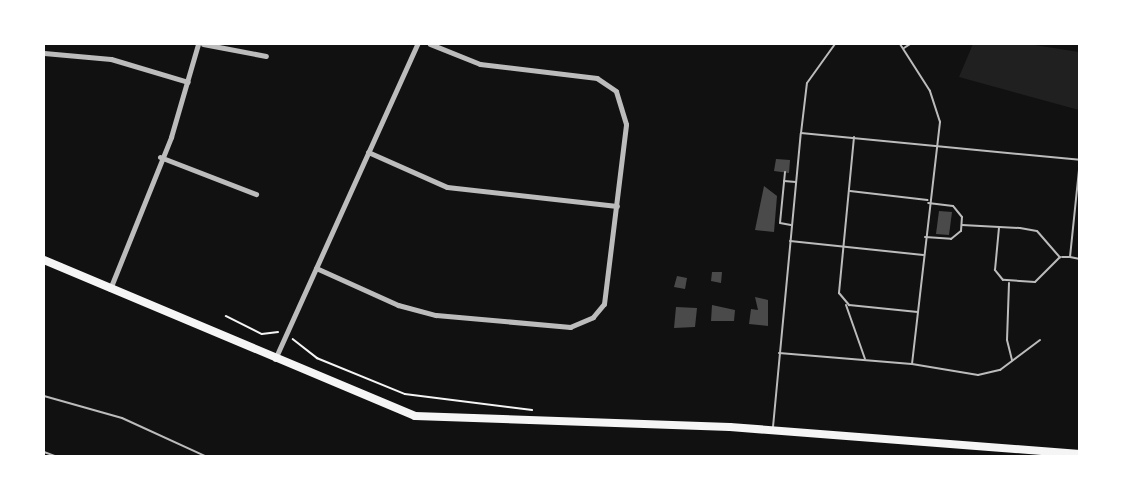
<!DOCTYPE html>
<style>
body{margin:0}
#map{position:relative;width:1123px;height:500px;overflow:hidden;background:#111;font-family:"Varela Round",sans-serif}
div>[style]{position:absolute}
.green>*{inset:0;background:#202020}
.building>*{inset:0;background:#4a4a4a}
.path>*{height:1.5px;margin:-0.75px;padding:0 0.75px;transform-origin:0.75px;border-radius:0.75px;background:#f5f5f5}
.service>*{height:2px;margin:-1px;padding:0 1px;transform-origin:1px;border-radius:1px;background:#bcbcbc}
.minor>*{height:5px;margin:-2.5px;padding:0 2.5px;transform-origin:2.5px;border-radius:2.5px;background:#bcbcbc}
.primary>*{height:8px;margin:-4px;padding:0 4px;transform-origin:4px;border-radius:4px;background:#f5f5f5}
span{translate:-50% -50%;white-space:nowrap;text-align:center;line-height:1.15;-webkit-text-stroke:5px #fff;paint-order:stroke}
.frame{position:absolute;inset:0;border:45px solid #fff;pointer-events:none}
</style>
<div id="map">
<div class="green">
<i style="clip-path:polygon(973px 44px,1028px 44px,1079px 52px,1079px 110px,959px 77px)"></i>
</div>
<div class="building">
<i style="clip-path:polygon(776px 159px,790px 160px,789px 173px,774px 171px)"></i>
<i style="clip-path:polygon(764px 186px,777px 196px,774px 232px,755px 230px)"></i>
<i style="clip-path:polygon(939px 211px,952px 212px,949px 235px,936px 234px)"></i>
<i style="clip-path:polygon(712px 272px,722px 272px,721px 283px,711px 281px)"></i>
<i style="clip-path:polygon(677px 276px,687px 278px,685px 289px,674px 287px)"></i>
<i style="clip-path:polygon(755px 297px,768px 300px,768px 326px,749px 324px,751px 309px,758px 310px)"></i>
<i style="clip-path:polygon(712px 305px,735px 310px,734px 321px,711px 321px)"></i>
<i style="clip-path:polygon(676px 307px,697px 308px,695px 327px,674px 328px)"></i>
</div>
<div class="path">
<i style="left:226px;top:316px;width:40px;rotate:26.6deg"></i>
<i style="left:262px;top:334px;width:16px;rotate:-7deg"></i>
<i style="left:293px;top:339px;width:31px;rotate:38deg"></i>
<i style="left:317px;top:358px;width:95px;rotate:22.2deg"></i>
<i style="left:405px;top:394px;width:128px;rotate:7.2deg"></i>
</div>
<div class="service">
<i style="left:904px;top:48px;width:7px;rotate:-34deg"></i>
<i style="left:801px;top:133px;width:50px;rotate:-83.2deg"></i>
<i style="left:807px;top:83px;width:48px;rotate:-54.3deg"></i>
<i style="left:854px;top:137px;width:157px;rotate:95.5deg"></i>
<i style="left:839px;top:293px;width:16px;rotate:50deg"></i>
<i style="left:849px;top:305px;width:69px;rotate:5.8deg"></i>
<i style="left:785px;top:172px;width:51px;rotate:95.6deg"></i>
<i style="left:780px;top:223px;width:11px;rotate:10deg"></i>
<i style="left:784px;top:181px;width:12px;rotate:5deg"></i>
<i style="left:850px;top:191px;width:78px;rotate:6.7deg"></i>
<i style="left:962px;top:225px;width:58px;rotate:3deg"></i>
<i style="left:1020px;top:228px;width:17px;rotate:10deg"></i>
<i style="left:1037px;top:231px;width:35px;rotate:49deg"></i>
<i style="left:1060px;top:257px;width:35px;rotate:135deg"></i>
<i style="left:1035px;top:282px;width:32px;rotate:-176deg"></i>
<i style="left:1003px;top:280px;width:13px;rotate:-129deg"></i>
<i style="left:995px;top:270px;width:42px;rotate:-84.6deg"></i>
<i style="left:925px;top:237px;width:26px;rotate:4deg"></i>
<i style="left:951px;top:239px;width:13px;rotate:-39deg"></i>
<i style="left:961px;top:231px;width:14px;rotate:-86deg"></i>
<i style="left:962px;top:217px;width:14px;rotate:-129deg"></i>
<i style="left:953px;top:206px;width:25px;rotate:-173deg"></i>
<i style="left:790px;top:241px;width:134px;rotate:6deg"></i>
<i style="left:1062px;top:257px;width:8px"></i>
<i style="left:1070px;top:257px;width:97px;rotate:-84.1deg"></i>
<i style="left:1070px;top:257px;width:10px;rotate:11deg"></i>
<i style="left:1009px;top:283px;width:57px;rotate:92deg"></i>
<i style="left:1007px;top:340px;width:21px;rotate:76deg"></i>
<i style="left:846px;top:305px;width:57px;rotate:70.6deg"></i>
<i style="left:779px;top:353px;width:133px;rotate:4.7deg"></i>
<i style="left:912px;top:364px;width:244px;rotate:-83.4deg"></i>
<i style="left:940px;top:122px;width:33px;rotate:-108deg"></i>
<i style="left:930px;top:91px;width:56px;rotate:-122.6deg"></i>
<i style="left:912px;top:364px;width:67px;rotate:9.5deg"></i>
<i style="left:978px;top:375px;width:23px;rotate:-13deg"></i>
<i style="left:1000px;top:370px;width:50px;rotate:-36.9deg"></i>
<i style="left:44px;top:396px;width:81px;rotate:15.8deg"></i>
<i style="left:122px;top:418px;width:91px;rotate:24.6deg"></i>
<i style="left:773px;top:427px;width:295px;rotate:-84.6deg"></i>
<i style="left:801px;top:133px;width:280px;rotate:5.5deg"></i>
<i style="left:44px;top:452px;width:12px;rotate:20deg"></i>
</div>
<div class="minor">
<i style="left:203px;top:44px;width:64px;rotate:10.8deg"></i>
<i style="left:44px;top:53px;width:67px;rotate:5.1deg"></i>
<i style="left:111px;top:59px;width:80px;rotate:16.6deg"></i>
<i style="left:368px;top:152px;width:86px;rotate:23.9deg"></i>
<i style="left:447px;top:187px;width:171px;rotate:6.4deg"></i>
<i style="left:160px;top:157px;width:103px;rotate:21.1deg"></i>
<i style="left:316px;top:268px;width:90px;rotate:24.3deg"></i>
<i style="left:398px;top:305px;width:39px;rotate:15deg"></i>
<i style="left:436px;top:315px;width:135px;rotate:5.1deg"></i>
<i style="left:570px;top:327px;width:25px;rotate:-23deg"></i>
<i style="left:593px;top:317px;width:17px;rotate:-50deg"></i>
<i style="left:604px;top:304px;width:181px;rotate:-83deg"></i>
<i style="left:626px;top:124px;width:34px;rotate:-107deg"></i>
<i style="left:616px;top:91px;width:23px;rotate:-146deg"></i>
<i style="left:597px;top:78px;width:118px;rotate:-173.2deg"></i>
<i style="left:480px;top:64px;width:54px;rotate:-158.2deg"></i>
<i style="left:110px;top:289px;width:164px;rotate:-68.1deg"></i>
<i style="left:171px;top:137px;width:97px;rotate:-73.8deg"></i>
<i style="left:275px;top:359px;width:346px;rotate:-65.7deg"></i>
</div>
<div class="primary">
<i style="left:44px;top:260px;width:402px;rotate:22.8deg"></i>
<i style="left:415px;top:416px;width:315px;rotate:2deg"></i>
<i style="left:730px;top:427px;width:351px;rotate:4.4deg"></i>
</div>
<div class="frame"></div>
</div>
